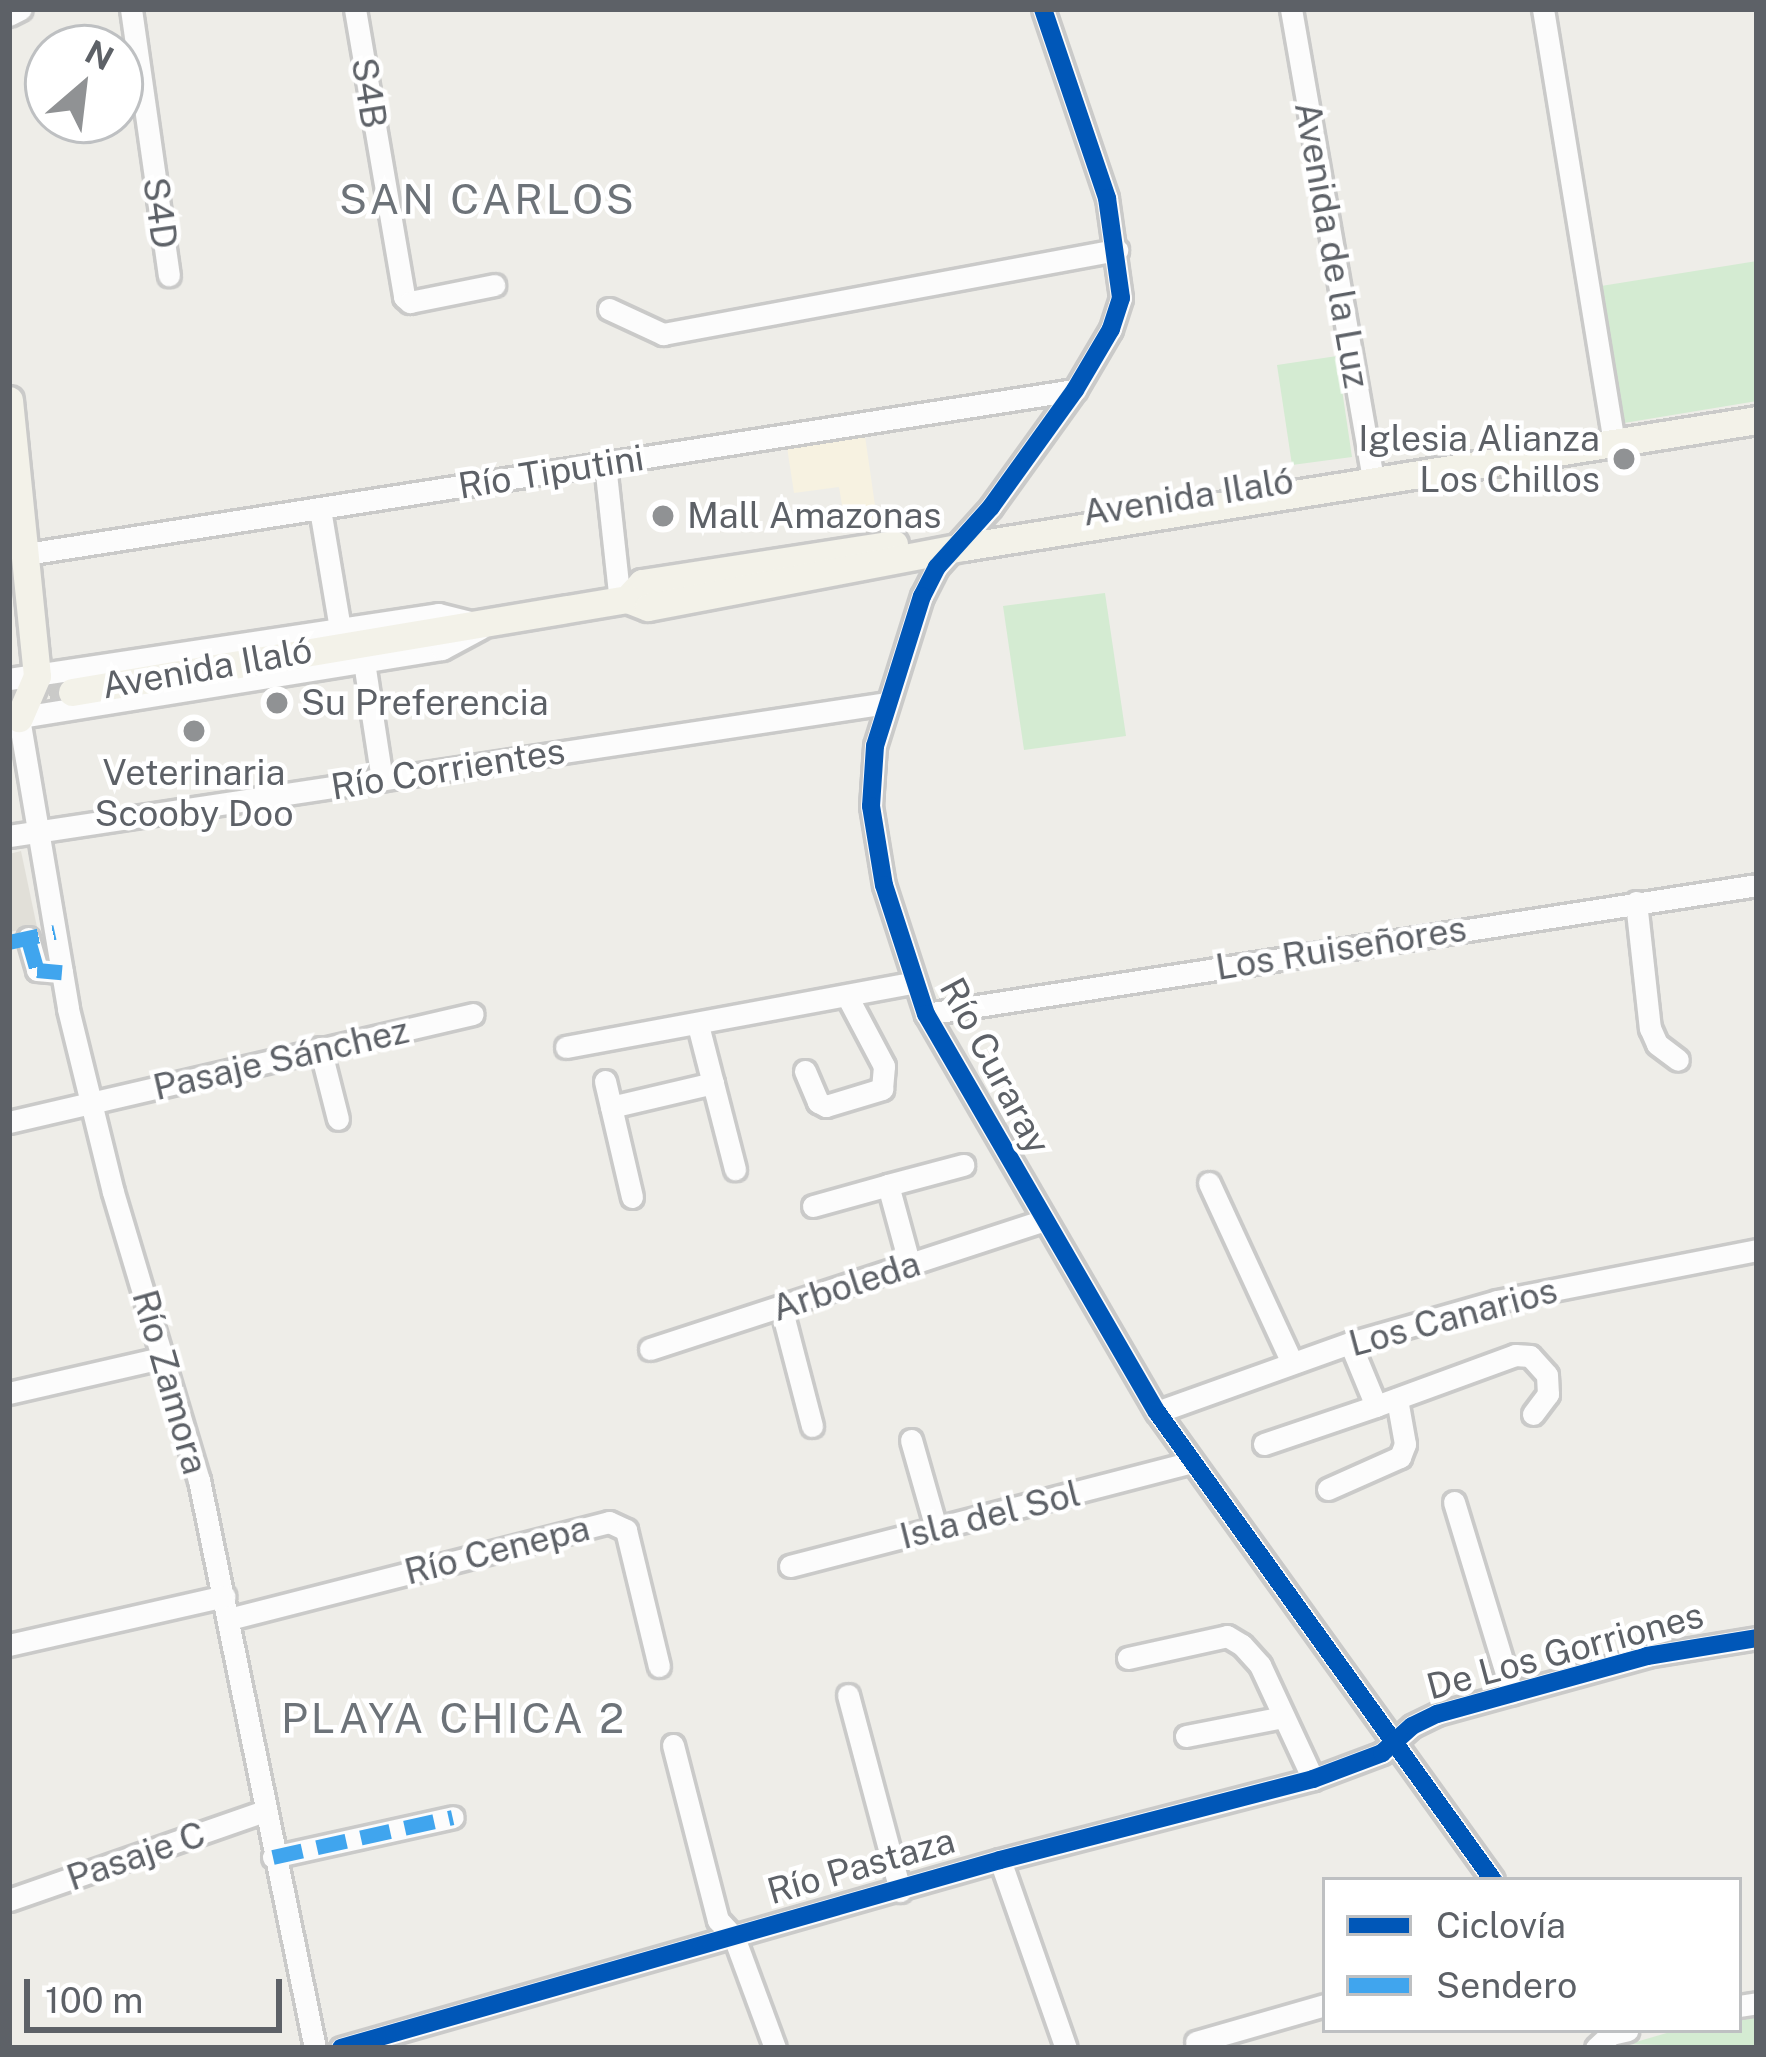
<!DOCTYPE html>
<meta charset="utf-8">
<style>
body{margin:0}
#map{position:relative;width:1766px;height:2057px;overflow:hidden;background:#eeede8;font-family:"Public Sans",sans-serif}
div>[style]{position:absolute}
.commercial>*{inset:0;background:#f7f2e1}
.education>*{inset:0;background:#e1dfd8}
.green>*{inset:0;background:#d4ebd2}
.major-tunnel>*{height:27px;margin-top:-13.5px;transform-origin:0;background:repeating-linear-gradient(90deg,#cacac8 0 27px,transparent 0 41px)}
.roads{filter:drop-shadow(3px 0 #cacac9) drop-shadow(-3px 0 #cacac9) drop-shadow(0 3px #cacac9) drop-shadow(0 -3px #cacac9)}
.minor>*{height:21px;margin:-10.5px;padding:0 10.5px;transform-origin:10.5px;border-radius:10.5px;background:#fcfcfc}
.major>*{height:27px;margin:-13.5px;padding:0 13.5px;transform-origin:13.5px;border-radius:13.5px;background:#f3f2e9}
.quiet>*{height:15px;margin-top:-7.5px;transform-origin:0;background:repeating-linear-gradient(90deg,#40a5ee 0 30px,transparent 0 45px)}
.cycleway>*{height:18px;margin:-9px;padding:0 9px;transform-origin:9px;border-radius:9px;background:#0057b8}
.dots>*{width:33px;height:33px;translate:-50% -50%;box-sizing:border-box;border:6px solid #fff;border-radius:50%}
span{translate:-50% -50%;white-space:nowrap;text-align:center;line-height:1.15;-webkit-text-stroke:9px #fff;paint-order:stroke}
.street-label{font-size:36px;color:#5d6167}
.poi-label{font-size:36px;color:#5d6167}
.right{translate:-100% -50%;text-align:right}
.left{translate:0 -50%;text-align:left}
.quarter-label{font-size:42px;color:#6d7379;letter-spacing:3px}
.frame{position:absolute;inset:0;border:12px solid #5d6167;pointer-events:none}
.legend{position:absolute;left:1322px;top:1877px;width:420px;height:156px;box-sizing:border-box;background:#fff;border:3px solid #bec0c2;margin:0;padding:15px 21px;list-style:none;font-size:36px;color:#5d6167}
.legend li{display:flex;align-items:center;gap:24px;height:60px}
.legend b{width:60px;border:3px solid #bec0c2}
.north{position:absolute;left:24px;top:24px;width:120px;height:120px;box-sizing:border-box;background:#fff;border:3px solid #bec0c2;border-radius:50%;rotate:28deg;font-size:33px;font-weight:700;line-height:48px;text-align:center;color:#5d6167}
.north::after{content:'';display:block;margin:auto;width:42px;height:54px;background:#909294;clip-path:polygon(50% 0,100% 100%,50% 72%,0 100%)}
.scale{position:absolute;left:24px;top:1979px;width:258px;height:54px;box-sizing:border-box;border:6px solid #5d6167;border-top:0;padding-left:15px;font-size:36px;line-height:42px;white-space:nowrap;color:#5d6167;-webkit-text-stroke:9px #fff;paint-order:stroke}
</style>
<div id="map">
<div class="commercial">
<i style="clip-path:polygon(865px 436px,877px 519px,845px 523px,839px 487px,794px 493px,787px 447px)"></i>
</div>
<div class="education">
<i style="clip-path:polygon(21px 851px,37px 927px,9px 932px,9px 854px)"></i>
</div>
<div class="green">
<i style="clip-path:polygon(1757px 261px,1757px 401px,1624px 423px,1601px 286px)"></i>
<i style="clip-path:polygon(1337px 356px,1352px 457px,1292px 465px,1277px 365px)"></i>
<i style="clip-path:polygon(1105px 593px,1126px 736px,1024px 750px,1003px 606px)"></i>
<i style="clip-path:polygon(1757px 2011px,1757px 2048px,1629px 2044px,1677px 2030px,1739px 2030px,1739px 2015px)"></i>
</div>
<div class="major-tunnel">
<i style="left:9px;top:702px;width:64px;rotate:-9deg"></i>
</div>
<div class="roads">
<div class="minor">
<i style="left:131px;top:9px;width:269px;rotate:81.9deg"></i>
<i style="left:355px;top:9px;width:292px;rotate:80.3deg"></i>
<i style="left:404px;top:297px;width:8px;rotate:40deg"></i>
<i style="left:410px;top:302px;width:86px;rotate:-11.4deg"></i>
<i style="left:1043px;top:9px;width:200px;rotate:71.3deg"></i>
<i style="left:1107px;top:198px;width:101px;rotate:82deg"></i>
<i style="left:1121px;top:298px;width:33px;rotate:108deg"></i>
<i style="left:1111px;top:329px;width:71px;rotate:120.5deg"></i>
<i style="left:1075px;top:390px;width:144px;rotate:125.7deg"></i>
<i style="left:991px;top:507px;width:81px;rotate:132deg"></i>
<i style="left:937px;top:567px;width:33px;rotate:117deg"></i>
<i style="left:922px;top:596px;width:157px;rotate:107.4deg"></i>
<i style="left:875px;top:746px;width:60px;rotate:93.8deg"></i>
<i style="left:871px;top:806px;width:80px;rotate:80.7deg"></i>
<i style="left:884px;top:885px;width:136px;rotate:72deg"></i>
<i style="left:926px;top:1014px;width:460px;rotate:59.9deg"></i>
<i style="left:1157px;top:1412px;width:576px;rotate:54.32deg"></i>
<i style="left:1291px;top:9px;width:479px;rotate:80.1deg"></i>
<i style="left:1543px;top:9px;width:439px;rotate:80.7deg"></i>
<i style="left:9px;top:15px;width:13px;rotate:-27deg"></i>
<i style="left:609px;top:309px;width:60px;rotate:24.8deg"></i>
<i style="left:663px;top:334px;width:462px;rotate:-10.5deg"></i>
<i style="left:605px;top:464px;width:138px;rotate:83.8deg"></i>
<i style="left:320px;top:509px;width:121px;rotate:80.5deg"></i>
<i style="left:26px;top:554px;width:1062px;rotate:-8.89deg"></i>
<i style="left:364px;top:662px;width:119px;rotate:81.3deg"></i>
<i style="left:9px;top:679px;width:434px;rotate:-8.6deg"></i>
<i style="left:438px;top:614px;width:34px;rotate:14deg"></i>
<i style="left:19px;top:718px;width:295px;rotate:80.4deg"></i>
<i style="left:68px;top:1009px;width:188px;rotate:76.2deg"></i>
<i style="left:113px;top:1192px;width:301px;rotate:73.4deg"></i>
<i style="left:199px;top:1480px;width:580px;rotate:78.46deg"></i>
<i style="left:9px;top:719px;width:439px;rotate:-9.2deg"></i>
<i style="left:442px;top:649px;width:44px;rotate:-28.3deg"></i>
<i style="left:9px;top:836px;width:887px;rotate:-8.62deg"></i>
<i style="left:1636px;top:902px;width:127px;rotate:83.7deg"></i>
<i style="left:1650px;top:1028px;width:17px;rotate:66deg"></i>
<i style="left:1657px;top:1044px;width:26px;rotate:37deg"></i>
<i style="left:28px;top:938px;width:33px;rotate:74deg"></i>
<i style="left:37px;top:970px;width:25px;rotate:5deg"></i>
<i style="left:926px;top:1014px;width:841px;rotate:-8.82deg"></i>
<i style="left:698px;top:1025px;width:149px;rotate:75.6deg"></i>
<i style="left:566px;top:1047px;width:352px;rotate:-10.5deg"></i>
<i style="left:320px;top:1048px;width:73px;rotate:75.8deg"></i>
<i style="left:805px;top:1071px;width:34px;rotate:67deg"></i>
<i style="left:818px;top:1102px;width:9px;rotate:27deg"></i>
<i style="left:826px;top:1106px;width:59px;rotate:-16.9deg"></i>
<i style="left:882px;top:1089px;width:23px;rotate:-85deg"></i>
<i style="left:884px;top:1066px;width:79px;rotate:-117.9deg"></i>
<i style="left:605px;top:1081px;width:119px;rotate:76.9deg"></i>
<i style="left:611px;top:1107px;width:105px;rotate:-13.2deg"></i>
<i style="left:9px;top:1122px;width:476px;rotate:-13.1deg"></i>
<i style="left:1209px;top:1183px;width:198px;rotate:65.2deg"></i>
<i style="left:888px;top:1185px;width:78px;rotate:-14.9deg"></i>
<i style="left:813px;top:1206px;width:78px;rotate:-15.6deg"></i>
<i style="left:888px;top:1185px;width:84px;rotate:74.8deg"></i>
<i style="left:781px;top:1307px;width:123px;rotate:75.4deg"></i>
<i style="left:1350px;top:1343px;width:68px;rotate:67.6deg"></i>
<i style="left:1376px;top:1406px;width:148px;rotate:-20.1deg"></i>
<i style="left:1515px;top:1355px;width:15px;rotate:4deg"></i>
<i style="left:1530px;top:1356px;width:25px;rotate:48deg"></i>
<i style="left:1547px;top:1375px;width:19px;rotate:87deg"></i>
<i style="left:1548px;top:1394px;width:25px;rotate:127deg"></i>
<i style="left:650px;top:1349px;width:412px;rotate:-18.1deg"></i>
<i style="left:9px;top:1393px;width:160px;rotate:-13deg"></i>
<i style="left:1157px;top:1412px;width:205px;rotate:-19.7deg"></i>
<i style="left:1350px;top:1343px;width:153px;rotate:-15.9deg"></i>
<i style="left:1497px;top:1301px;width:265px;rotate:-11.1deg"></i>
<i style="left:911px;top:1440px;width:91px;rotate:74.1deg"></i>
<i style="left:1264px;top:1444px;width:118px;rotate:-18.7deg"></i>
<i style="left:1328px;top:1489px;width:79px;rotate:-24deg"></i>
<i style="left:1400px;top:1457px;width:14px;rotate:-69deg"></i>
<i style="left:1405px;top:1444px;width:46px;rotate:-100.1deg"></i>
<i style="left:1454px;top:1502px;width:200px;rotate:73.1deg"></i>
<i style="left:790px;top:1566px;width:412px;rotate:-14.5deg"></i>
<i style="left:229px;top:1619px;width:392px;rotate:-14.3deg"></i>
<i style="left:609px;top:1522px;width:19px;rotate:25deg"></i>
<i style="left:626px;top:1530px;width:140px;rotate:76.4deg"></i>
<i style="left:9px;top:1645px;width:221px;rotate:-12.8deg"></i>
<i style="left:1128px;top:1658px;width:101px;rotate:-12.5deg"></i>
<i style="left:1227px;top:1636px;width:17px;rotate:31deg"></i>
<i style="left:1242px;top:1645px;width:27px;rotate:48deg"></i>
<i style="left:1260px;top:1665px;width:126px;rotate:65.1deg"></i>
<i style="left:848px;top:1695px;width:203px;rotate:75.1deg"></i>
<i style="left:1186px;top:1736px;width:99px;rotate:-11.1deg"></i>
<i style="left:673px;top:1745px;width:181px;rotate:75.6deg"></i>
<i style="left:718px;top:1920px;width:23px;rotate:47deg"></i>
<i style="left:734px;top:1937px;width:118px;rotate:69.7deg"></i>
<i style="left:273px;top:1857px;width:184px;rotate:-12.5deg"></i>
<i style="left:1000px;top:1860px;width:199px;rotate:70.7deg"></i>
<i style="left:9px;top:1900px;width:270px;rotate:-19.2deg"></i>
<i style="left:1739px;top:2006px;width:18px;rotate:-9deg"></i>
<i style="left:1196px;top:2042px;width:134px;rotate:-16deg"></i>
<i style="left:341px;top:2048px;width:685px;rotate:-15.92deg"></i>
<i style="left:1000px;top:1860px;width:323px;rotate:-14.5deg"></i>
<i style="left:1313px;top:1779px;width:74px;rotate:-20.6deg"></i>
<i style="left:1382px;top:1753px;width:40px;rotate:-42deg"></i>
<i style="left:1412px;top:1726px;width:28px;rotate:-26deg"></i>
<i style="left:1437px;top:1714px;width:218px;rotate:-15.4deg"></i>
<i style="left:1647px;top:1656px;width:111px;rotate:-9.3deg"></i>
<i style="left:1596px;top:2048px;width:21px;rotate:-43deg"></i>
<i style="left:1611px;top:2034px;width:17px;rotate:-13deg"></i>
</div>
<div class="major">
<i style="left:9px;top:400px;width:277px;rotate:84.2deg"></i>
<i style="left:37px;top:676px;width:46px;rotate:113.2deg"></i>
<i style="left:627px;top:599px;width:22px;rotate:-47deg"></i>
<i style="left:642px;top:583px;width:255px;rotate:-8.8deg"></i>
<i style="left:72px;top:692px;width:563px;rotate:-9.51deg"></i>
<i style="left:627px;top:599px;width:22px;rotate:21deg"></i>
<i style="left:648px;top:607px;width:321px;rotate:-10.8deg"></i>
<i style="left:963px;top:547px;width:804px;rotate:-9.09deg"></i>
</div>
</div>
<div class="quiet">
<i style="left:28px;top:938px;width:33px;rotate:74deg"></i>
<i style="left:37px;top:970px;width:25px;rotate:5deg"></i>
<i style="left:9px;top:942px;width:47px;rotate:-12.3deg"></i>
<i style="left:273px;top:1857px;width:184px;rotate:-12.5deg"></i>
</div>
<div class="cycleway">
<i style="left:1043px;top:9px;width:200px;rotate:71.3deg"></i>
<i style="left:1107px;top:198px;width:101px;rotate:82deg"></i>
<i style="left:1121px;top:298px;width:33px;rotate:108deg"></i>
<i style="left:1111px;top:329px;width:71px;rotate:120.5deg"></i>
<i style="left:1075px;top:390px;width:144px;rotate:125.7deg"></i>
<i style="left:991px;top:507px;width:81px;rotate:132deg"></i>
<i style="left:937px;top:567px;width:33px;rotate:117deg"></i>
<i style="left:922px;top:596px;width:157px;rotate:107.4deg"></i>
<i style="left:875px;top:746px;width:60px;rotate:93.8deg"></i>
<i style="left:871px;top:806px;width:80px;rotate:80.7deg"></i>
<i style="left:884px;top:885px;width:136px;rotate:72deg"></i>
<i style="left:926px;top:1014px;width:460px;rotate:59.9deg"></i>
<i style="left:1157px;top:1412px;width:576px;rotate:54.32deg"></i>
<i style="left:341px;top:2048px;width:685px;rotate:-15.92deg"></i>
<i style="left:1000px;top:1860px;width:323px;rotate:-14.5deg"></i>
<i style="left:1313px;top:1779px;width:74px;rotate:-20.6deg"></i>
<i style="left:1382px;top:1753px;width:40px;rotate:-42deg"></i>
<i style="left:1412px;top:1726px;width:28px;rotate:-26deg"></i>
<i style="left:1437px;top:1714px;width:218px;rotate:-15.4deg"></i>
<i style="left:1647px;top:1656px;width:111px;rotate:-9.3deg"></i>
</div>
<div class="dots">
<i style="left:1624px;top:459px;background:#909294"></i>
<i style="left:663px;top:516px;background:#909294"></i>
<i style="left:277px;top:703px;background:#909294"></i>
<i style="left:194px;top:731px;background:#909294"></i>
</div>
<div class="street-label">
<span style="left:369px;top:93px;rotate:81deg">S4B</span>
<span style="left:160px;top:213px;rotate:82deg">S4D</span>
<span style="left:1332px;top:245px;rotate:80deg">Avenida de la Luz</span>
<span style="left:551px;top:472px;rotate:-9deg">Río Tiputini</span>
<span style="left:1188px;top:497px;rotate:-9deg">Avenida Ilaló</span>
<span style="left:207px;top:668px;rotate:-10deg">Avenida Ilaló</span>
<span style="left:448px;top:769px;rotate:-9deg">Río Corrientes</span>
<span style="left:1341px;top:948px;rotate:-9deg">Los Ruiseñores</span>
<span style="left:281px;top:1059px;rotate:-13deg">Pasaje Sánchez</span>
<span style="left:995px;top:1066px;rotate:62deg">Río Curaray</span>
<span style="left:846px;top:1286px;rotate:-18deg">Arboleda</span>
<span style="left:1453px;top:1317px;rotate:-15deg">Los Canarios</span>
<span style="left:170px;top:1382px;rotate:74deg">Río Zamora</span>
<span style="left:990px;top:1515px;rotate:-14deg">Isla del Sol</span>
<span style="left:497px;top:1550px;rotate:-14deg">Río Cenepa</span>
<span style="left:1565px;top:1651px;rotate:-15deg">De Los Gorriones</span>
<span style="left:136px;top:1856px;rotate:-19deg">Pasaje C</span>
<span style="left:861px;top:1866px;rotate:-16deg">Río Pastaza</span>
</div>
<div class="poi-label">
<span class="right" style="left:1600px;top:459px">Iglesia Alianza<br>Los Chillos</span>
<span class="left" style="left:687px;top:516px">Mall Amazonas</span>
<span class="left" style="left:301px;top:703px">Su Preferencia</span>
<span style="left:194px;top:793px">Veterinaria<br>Scooby Doo</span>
</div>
<div class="quarter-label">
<span style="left:488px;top:199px">SAN CARLOS</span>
<span style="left:454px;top:1718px">PLAYA CHICA 2</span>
</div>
<div class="frame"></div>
<ul class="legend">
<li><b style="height:15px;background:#0057b8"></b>Ciclovía</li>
<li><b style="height:15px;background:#40a5ee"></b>Sendero</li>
</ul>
<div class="north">N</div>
<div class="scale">100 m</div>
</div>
